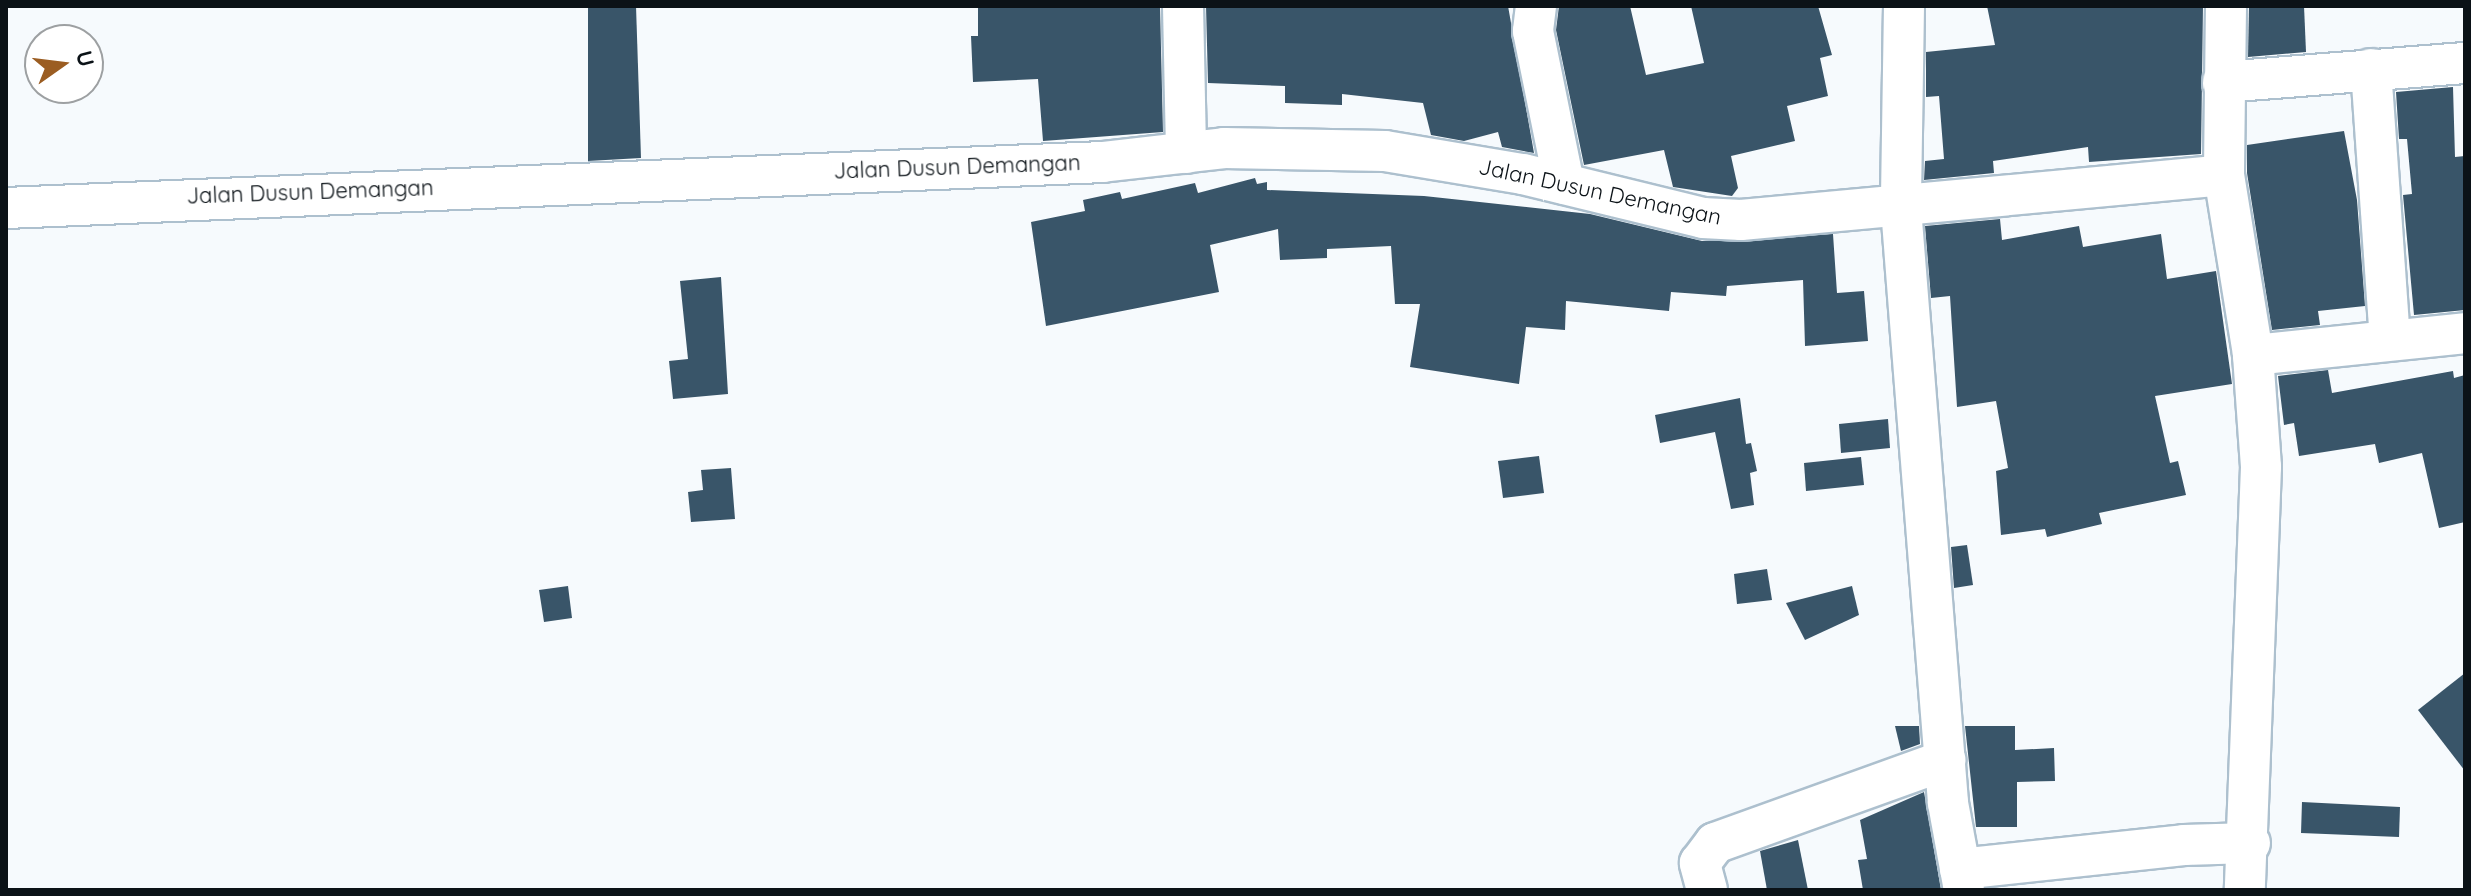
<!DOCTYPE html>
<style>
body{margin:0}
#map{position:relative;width:2471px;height:896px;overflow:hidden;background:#f6fafd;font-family:Quicksand,sans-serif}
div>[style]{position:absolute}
.building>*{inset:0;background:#395569}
.roads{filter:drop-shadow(2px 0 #adc0ce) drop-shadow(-2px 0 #adc0ce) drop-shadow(0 2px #adc0ce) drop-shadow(0 -2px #adc0ce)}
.street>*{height:40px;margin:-20px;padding:0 20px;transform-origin:20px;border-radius:20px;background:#fff}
span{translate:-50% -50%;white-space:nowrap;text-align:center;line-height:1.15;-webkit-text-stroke:8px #fff;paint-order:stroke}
.street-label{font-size:22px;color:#0b1217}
.frame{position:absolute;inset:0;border:8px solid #0b1217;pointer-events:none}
.north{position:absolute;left:24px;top:24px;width:80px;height:80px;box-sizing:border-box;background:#fff;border:2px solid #9da0a2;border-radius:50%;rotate:76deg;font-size:22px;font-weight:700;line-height:32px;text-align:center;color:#0b1217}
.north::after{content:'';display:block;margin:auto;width:28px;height:36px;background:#9b5d22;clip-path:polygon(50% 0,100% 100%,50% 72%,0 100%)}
</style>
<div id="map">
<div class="building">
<i style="clip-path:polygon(588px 6px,636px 6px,641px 158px,588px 161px)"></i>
<i style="clip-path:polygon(978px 6px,1160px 6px,1163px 132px,1043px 141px,1038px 79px,973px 82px,971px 36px,978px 36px)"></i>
<i style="clip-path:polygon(1206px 6px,1508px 6px,1534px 153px,1502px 147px,1498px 132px,1464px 141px,1431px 135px,1423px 103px,1342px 94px,1342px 105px,1285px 103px,1285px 86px,1208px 83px)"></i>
<i style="clip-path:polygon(1559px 6px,1630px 6px,1646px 75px,1704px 63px,1691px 6px,1818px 6px,1832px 55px,1820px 58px,1828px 96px,1787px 106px,1795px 141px,1731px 156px,1738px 188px,1732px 196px,1673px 187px,1664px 150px,1584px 165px,1556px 30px)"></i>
<i style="clip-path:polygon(1987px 6px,2203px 6px,2201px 154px,2089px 162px,2088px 147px,1993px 161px,1994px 173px,1924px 180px,1925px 161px,1944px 159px,1939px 96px,1926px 97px,1926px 52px,1995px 45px)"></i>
<i style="clip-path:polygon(2249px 6px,2304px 6px,2306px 52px,2248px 57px)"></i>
<i style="clip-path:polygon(2453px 87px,2455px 157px,2465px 156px,2465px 310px,2414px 315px,2403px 195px,2412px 194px,2407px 139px,2399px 139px,2396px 92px)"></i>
<i style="clip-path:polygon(2344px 131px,2357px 200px,2365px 306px,2318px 311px,2320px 325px,2272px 330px,2247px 173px,2247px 145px)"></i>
<i style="clip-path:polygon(1255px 178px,1257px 184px,1267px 182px,1267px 190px,1424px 196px,1590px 214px,1702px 241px,1833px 234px,1837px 293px,1864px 291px,1868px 341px,1805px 346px,1803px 280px,1727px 286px,1726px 296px,1671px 292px,1669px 311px,1566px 301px,1565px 330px,1526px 327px,1519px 384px,1410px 367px,1420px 304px,1395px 304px,1391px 246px,1327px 249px,1327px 258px,1280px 260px,1278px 229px,1210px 245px,1219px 292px,1046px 326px,1031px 222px,1085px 211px,1083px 200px,1120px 192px,1122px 199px,1195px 183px,1198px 193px)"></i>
<i style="clip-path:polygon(2000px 219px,2002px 240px,2079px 226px,2083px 247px,2161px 234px,2167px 279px,2216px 271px,2232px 384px,2155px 396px,2170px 463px,2178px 461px,2186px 495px,2099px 513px,2102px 524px,2047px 537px,2045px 529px,2001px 535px,1996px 471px,2008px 468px,1996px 401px,1957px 407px,1950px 296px,1931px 298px,1925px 226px)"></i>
<i style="clip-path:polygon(721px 277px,728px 394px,673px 399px,669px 361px,688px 359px,680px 281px)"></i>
<i style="clip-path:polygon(2328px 370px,2332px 393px,2453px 371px,2454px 378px,2465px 375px,2465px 522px,2439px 528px,2422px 453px,2379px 463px,2375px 444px,2299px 456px,2294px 423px,2284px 425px,2278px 376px)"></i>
<i style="clip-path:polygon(1740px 398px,1746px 444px,1751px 443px,1757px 471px,1750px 473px,1754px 505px,1731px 509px,1715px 432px,1660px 443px,1655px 415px)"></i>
<i style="clip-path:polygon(1888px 419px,1890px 448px,1841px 453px,1839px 424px)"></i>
<i style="clip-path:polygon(1539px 456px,1544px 493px,1503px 498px,1498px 461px)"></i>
<i style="clip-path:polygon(1861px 457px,1864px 485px,1806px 491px,1804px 463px)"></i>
<i style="clip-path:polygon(731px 468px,735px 519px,691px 522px,688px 492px,703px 490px,701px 470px)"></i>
<i style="clip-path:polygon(1967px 545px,1973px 585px,1954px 588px,1951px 547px)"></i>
<i style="clip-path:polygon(1767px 569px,1772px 600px,1737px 604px,1734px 574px)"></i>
<i style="clip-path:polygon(568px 586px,572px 618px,544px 622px,539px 590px)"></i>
<i style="clip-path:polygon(1852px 586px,1859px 615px,1805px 640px,1786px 603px)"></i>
<i style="clip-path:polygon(2465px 673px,2465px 771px,2418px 710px)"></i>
<i style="clip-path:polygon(1895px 726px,1919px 726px,1920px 744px,1901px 751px)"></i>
<i style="clip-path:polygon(1965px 726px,2015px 726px,2015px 750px,2054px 748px,2055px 781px,2017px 782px,2017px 827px,1976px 827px)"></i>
<i style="clip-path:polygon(1924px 792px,1941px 890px,1863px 890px,1858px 860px,1867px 859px,1860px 820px)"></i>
<i style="clip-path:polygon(2302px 802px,2400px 807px,2399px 837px,2301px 833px)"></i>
<i style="clip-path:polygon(1798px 840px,1808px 890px,1767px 890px,1760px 851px)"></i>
</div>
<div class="roads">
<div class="street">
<i style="left:1183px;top:6px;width:147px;rotate:88.8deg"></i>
<i style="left:1536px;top:6px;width:25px;rotate:97deg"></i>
<i style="left:1533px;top:31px;width:156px;rotate:78.5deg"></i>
<i style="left:1904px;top:6px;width:202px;rotate:90.9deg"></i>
<i style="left:1901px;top:208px;width:597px;rotate:85.48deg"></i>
<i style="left:1948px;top:803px;width:88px;rotate:79.6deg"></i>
<i style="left:2226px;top:6px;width:169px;rotate:90.7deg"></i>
<i style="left:2224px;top:175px;width:182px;rotate:80.8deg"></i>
<i style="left:2253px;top:355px;width:112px;rotate:85.9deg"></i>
<i style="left:2261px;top:467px;width:423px;rotate:92.2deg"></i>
<i style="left:2371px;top:69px;width:271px;rotate:86deg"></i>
<i style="left:2223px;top:82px;width:243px;rotate:-4.5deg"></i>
<i style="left:6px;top:208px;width:1097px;rotate:-2.4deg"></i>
<i style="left:1102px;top:162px;width:123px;rotate:-6.5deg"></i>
<i style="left:1224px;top:148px;width:161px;rotate:1.1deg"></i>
<i style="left:1385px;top:151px;width:140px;rotate:9.5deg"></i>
<i style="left:1523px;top:174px;width:185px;rotate:13.7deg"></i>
<i style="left:1703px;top:218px;width:38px;rotate:3deg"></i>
<i style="left:1741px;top:220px;width:485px;rotate:-5.3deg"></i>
<i style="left:2253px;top:355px;width:213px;rotate:-5.9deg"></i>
<i style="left:1960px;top:869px;width:225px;rotate:-6.1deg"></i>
<i style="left:2184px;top:845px;width:66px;rotate:-1.7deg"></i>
<i style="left:1707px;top:890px;width:28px;rotate:-105deg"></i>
<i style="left:1700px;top:863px;width:25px;rotate:-53deg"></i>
<i style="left:1715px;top:843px;width:245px;rotate:-19.8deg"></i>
</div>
</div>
<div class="street-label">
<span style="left:957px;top:167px;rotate:-2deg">Jalan Dusun Demangan</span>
<span style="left:310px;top:192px;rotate:-2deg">Jalan Dusun Demangan</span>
<span style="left:1600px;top:192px;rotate:12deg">Jalan Dusun Demangan</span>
</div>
<div class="frame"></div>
<div class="north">U</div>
</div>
